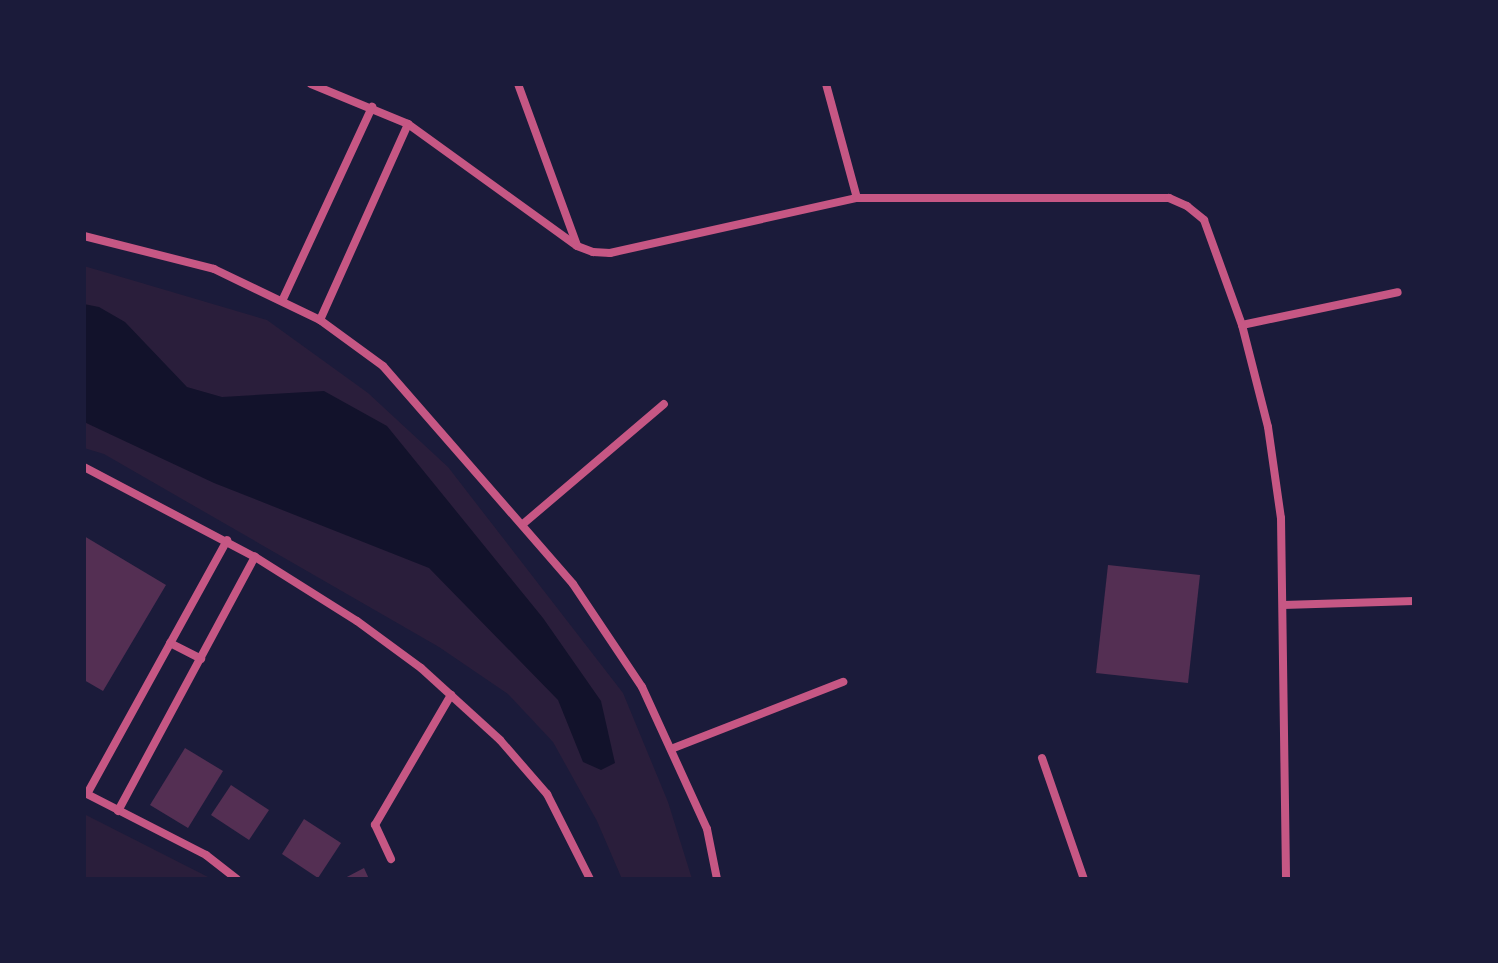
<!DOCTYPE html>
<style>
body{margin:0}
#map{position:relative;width:1498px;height:963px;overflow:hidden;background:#1b1b3a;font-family:Mulish,sans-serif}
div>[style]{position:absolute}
.green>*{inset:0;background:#2a1e3b}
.water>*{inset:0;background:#12122b}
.building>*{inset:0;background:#542f53}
.minor>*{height:8px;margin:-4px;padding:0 4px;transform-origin:4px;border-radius:4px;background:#c65784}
span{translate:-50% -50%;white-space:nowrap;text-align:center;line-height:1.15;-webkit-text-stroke:8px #1b1b3a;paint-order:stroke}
.frame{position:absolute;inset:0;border:86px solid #1b1b3a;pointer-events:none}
</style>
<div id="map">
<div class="green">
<i style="clip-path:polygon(84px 266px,267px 320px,368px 393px,448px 467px,623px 693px,668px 802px,692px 879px,622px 879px,597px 821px,553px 742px,508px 694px,439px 647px,104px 454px,84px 448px)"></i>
<i style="clip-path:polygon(84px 814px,210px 878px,211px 879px,84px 879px)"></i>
</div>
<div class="water">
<i style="clip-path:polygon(84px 304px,99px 307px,125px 322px,187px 387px,222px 397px,324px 391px,387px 426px,543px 618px,601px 701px,615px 763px,601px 770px,583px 762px,558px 700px,429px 568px,214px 483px,84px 422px)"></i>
</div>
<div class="building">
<i style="clip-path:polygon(84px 536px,166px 585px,103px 691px,84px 680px)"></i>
<i style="clip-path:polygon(1108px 565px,1200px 575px,1188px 683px,1096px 673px)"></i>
<i style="clip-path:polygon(185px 748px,223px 771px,188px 828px,150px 805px)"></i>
<i style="clip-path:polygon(231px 785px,269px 810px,249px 840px,211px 815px)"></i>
<i style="clip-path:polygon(304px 819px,341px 843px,318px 878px,282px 854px)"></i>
<i style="clip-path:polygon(364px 868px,369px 879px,343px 879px)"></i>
</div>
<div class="minor">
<i style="left:311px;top:84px;width:105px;rotate:22.4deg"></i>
<i style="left:408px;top:124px;width:208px;rotate:35.8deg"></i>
<i style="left:577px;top:246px;width:17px;rotate:21deg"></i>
<i style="left:593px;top:252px;width:17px;rotate:3deg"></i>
<i style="left:610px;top:253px;width:253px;rotate:-12.6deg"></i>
<i style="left:857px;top:198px;width:312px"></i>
<i style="left:1169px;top:198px;width:20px;rotate:24deg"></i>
<i style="left:1187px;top:206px;width:22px;rotate:39deg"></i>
<i style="left:1204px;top:220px;width:112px;rotate:70.1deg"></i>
<i style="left:1242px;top:325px;width:105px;rotate:75.7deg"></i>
<i style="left:1268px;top:427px;width:92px;rotate:81.9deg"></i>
<i style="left:1281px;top:518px;width:361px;rotate:89.2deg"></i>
<i style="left:518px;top:84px;width:171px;rotate:69.9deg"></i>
<i style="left:826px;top:84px;width:118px;rotate:74.8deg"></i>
<i style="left:84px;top:236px;width:134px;rotate:14.2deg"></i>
<i style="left:214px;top:269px;width:118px;rotate:25.7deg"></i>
<i style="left:320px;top:320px;width:78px;rotate:36.1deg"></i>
<i style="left:383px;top:366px;width:289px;rotate:48.9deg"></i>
<i style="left:573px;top:584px;width:124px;rotate:56.2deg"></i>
<i style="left:642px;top:687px;width:156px;rotate:65.4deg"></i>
<i style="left:707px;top:829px;width:51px;rotate:78.7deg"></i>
<i style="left:283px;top:299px;width:212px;rotate:-65.1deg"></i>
<i style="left:320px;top:320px;width:215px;rotate:-65.8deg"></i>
<i style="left:1242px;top:325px;width:159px;rotate:-11.9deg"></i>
<i style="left:84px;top:467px;width:193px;rotate:27.8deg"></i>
<i style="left:255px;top:557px;width:120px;rotate:32.1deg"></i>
<i style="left:357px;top:621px;width:79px;rotate:36.3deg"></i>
<i style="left:421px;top:668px;width:107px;rotate:42.3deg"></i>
<i style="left:500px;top:740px;width:72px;rotate:49deg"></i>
<i style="left:547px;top:794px;width:95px;rotate:63.2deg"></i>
<i style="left:523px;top:524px;width:185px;rotate:-40.4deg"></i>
<i style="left:1283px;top:605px;width:131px;rotate:-1.7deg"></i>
<i style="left:170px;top:643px;width:35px;rotate:27deg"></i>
<i style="left:671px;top:749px;width:185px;rotate:-21.3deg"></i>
<i style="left:1042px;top:758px;width:128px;rotate:70.9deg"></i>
<i style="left:85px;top:793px;width:136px;rotate:27.1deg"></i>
<i style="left:206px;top:855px;width:39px;rotate:38deg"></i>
<i style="left:87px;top:794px;width:290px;rotate:-61.1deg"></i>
<i style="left:118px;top:811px;width:289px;rotate:-61.7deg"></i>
<i style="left:391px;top:859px;width:38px;rotate:-115deg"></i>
<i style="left:375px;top:825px;width:151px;rotate:-59.7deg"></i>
</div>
<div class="frame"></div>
</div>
